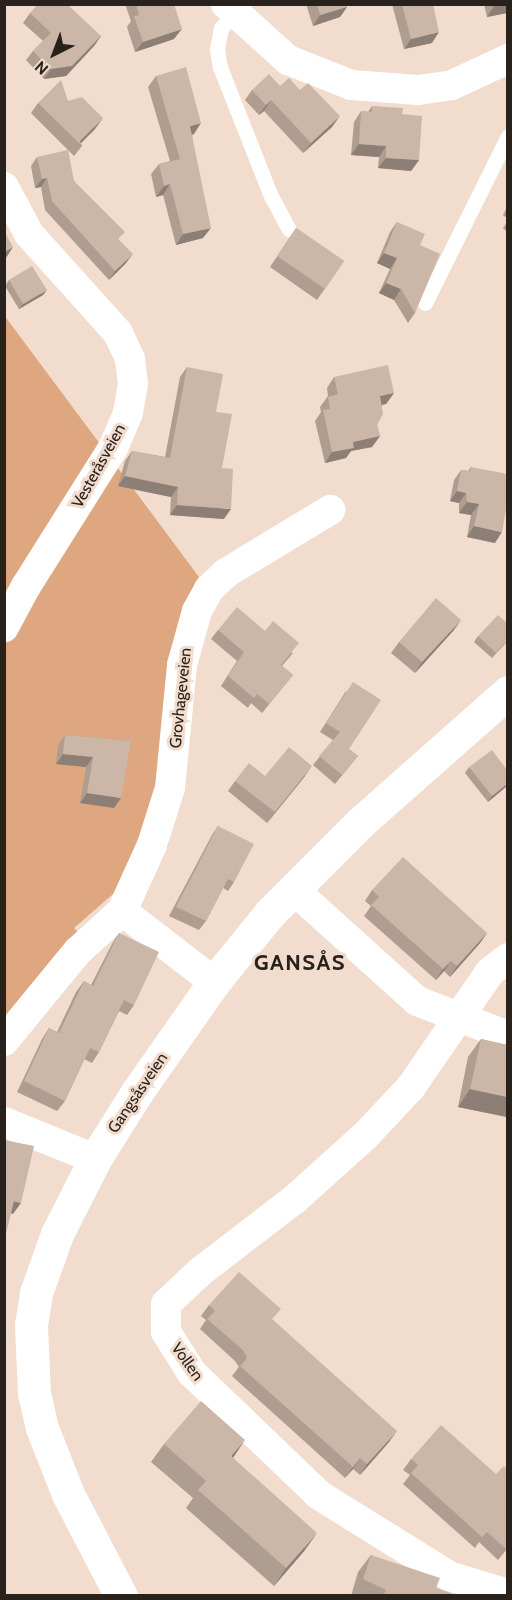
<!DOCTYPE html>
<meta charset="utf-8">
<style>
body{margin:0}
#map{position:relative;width:512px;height:1600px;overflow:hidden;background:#f1dccd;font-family:Cabin,sans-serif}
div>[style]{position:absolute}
.green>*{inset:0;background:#dfa77f}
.service>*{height:15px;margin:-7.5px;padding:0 7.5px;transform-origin:7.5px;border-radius:7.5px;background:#fff}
.minor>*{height:30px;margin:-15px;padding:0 15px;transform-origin:15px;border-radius:15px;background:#fff}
.tertiary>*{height:33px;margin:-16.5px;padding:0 16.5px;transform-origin:16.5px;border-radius:16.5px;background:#fff}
.wall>*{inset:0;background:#af9d90}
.shaded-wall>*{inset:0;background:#8e7f76}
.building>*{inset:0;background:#cbb6a8}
span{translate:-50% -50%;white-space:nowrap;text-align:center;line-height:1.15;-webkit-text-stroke:6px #f1dccd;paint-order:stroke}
.street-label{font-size:16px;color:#29221c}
.district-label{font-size:22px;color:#29221c;font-weight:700;letter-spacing:1.5px}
.frame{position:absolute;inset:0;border:6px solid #29221c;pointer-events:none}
.north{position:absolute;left:24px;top:24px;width:60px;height:60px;-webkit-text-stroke:4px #f1dccd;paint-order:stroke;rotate:222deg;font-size:16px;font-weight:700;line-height:24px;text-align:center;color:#29221c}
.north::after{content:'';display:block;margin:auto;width:21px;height:27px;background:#29221c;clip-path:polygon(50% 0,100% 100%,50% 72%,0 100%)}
</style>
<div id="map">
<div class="green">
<i style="clip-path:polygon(4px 315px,199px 577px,168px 846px,74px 928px,86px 940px,4px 1028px)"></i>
</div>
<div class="service">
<i style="left:234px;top:14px;width:19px;rotate:133deg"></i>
<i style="left:221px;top:28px;width:21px;rotate:101deg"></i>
<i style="left:217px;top:49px;width:18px;rotate:81deg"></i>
<i style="left:220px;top:67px;width:136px;rotate:68.5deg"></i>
<i style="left:270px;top:194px;width:40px;rotate:62deg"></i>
<i style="left:425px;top:303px;width:186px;rotate:-63.6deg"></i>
</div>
<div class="minor">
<i style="left:226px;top:4px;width:84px;rotate:42.1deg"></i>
<i style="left:288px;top:60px;width:68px;rotate:21.6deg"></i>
<i style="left:351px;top:85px;width:67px;rotate:4.3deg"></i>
<i style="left:418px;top:90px;width:34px;rotate:-8deg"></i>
<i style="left:452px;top:85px;width:62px;rotate:-24.9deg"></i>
<i style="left:4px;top:187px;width:53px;rotate:62deg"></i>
<i style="left:29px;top:234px;width:133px;rotate:48deg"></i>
<i style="left:118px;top:333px;width:29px;rotate:65deg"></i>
<i style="left:130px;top:359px;width:25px;rotate:83deg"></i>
<i style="left:133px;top:384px;width:29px;rotate:100deg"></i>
<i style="left:128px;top:413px;width:38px;rotate:113deg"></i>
<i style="left:113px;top:448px;width:163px;rotate:122.2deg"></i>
<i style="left:26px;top:586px;width:47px;rotate:118.2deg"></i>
<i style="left:293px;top:889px;width:167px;rotate:42.1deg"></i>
<i style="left:417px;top:1001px;width:97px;rotate:21deg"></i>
<i style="left:122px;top:911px;width:72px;rotate:-65.6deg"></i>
<i style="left:152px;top:845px;width:60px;rotate:-72.5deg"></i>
<i style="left:170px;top:788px;width:124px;rotate:-84.4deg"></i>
<i style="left:182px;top:665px;width:56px;rotate:-74.5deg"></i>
<i style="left:197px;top:611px;width:25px;rotate:-61deg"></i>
<i style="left:209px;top:589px;width:23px;rotate:-43deg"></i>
<i style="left:226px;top:573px;width:122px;rotate:-31.2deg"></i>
<i style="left:508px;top:958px;width:23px;rotate:142deg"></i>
<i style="left:490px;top:972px;width:140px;rotate:124.5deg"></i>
<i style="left:411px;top:1087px;width:66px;rotate:133.2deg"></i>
<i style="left:366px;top:1135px;width:96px;rotate:138deg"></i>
<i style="left:295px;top:1199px;width:118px;rotate:142.5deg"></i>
<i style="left:201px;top:1271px;width:48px;rotate:136.7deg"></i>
<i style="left:166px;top:1304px;width:28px;rotate:90deg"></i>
<i style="left:166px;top:1332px;width:49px;rotate:57.6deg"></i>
<i style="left:192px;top:1373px;width:176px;rotate:43.8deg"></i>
<i style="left:319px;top:1495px;width:153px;rotate:31.9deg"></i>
<i style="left:449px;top:1576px;width:62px;rotate:17deg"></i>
<i style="left:4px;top:1041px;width:117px;rotate:-50.6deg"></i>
<i style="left:78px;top:951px;width:59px;rotate:-42.3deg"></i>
<i style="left:122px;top:911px;width:116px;rotate:37.7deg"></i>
<i style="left:4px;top:1122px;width:98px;rotate:22.1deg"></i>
</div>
<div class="tertiary">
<i style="left:121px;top:1596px;width:115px;rotate:-117.5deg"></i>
<i style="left:68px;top:1494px;width:71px;rotate:-111.5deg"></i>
<i style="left:42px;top:1428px;width:35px;rotate:-103deg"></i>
<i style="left:34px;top:1394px;width:69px;rotate:-92.5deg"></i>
<i style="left:31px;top:1325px;width:32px;rotate:-81deg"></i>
<i style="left:36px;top:1293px;width:63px;rotate:-70.4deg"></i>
<i style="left:57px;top:1234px;width:84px;rotate:-63.1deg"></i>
<i style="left:95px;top:1159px;width:79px;rotate:-57.9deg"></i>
<i style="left:137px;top:1092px;width:134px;rotate:-55deg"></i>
<i style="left:214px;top:982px;width:89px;rotate:-50.9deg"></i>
<i style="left:270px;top:913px;width:129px;rotate:-45deg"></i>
<i style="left:361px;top:822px;width:196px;rotate:-41.5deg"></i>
</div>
<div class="wall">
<i style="clip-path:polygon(125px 4px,174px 4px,174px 39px,135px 52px,127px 27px,131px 21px)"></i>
<i style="clip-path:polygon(306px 4px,347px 4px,347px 7px,340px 17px,313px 26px)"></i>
<i style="clip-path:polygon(392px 4px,433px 4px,432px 43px,404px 49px)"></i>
<i style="clip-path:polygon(484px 4px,507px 4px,507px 13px,487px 17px)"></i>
<i style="clip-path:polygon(30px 13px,101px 36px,94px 46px,66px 76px,44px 79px,26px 60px,33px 51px,43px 41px,23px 23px)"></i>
<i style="clip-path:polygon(156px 76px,194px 134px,192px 135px,203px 238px,176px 245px,163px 195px,156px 197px,151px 174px,159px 164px,170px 161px,148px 87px)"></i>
<i style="clip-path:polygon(280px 86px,332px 127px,303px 153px,264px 111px,259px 115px,245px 100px,252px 90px)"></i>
<i style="clip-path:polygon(68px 101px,95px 129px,81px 143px,82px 146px,74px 156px,31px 113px,38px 103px)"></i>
<i style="clip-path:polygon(372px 106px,402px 114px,419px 160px,411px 171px,378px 168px,379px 157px,351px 155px,354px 122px,361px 111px,368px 112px)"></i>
<i style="clip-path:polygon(37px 157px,74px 181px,119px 240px,126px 263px,109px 280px,45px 210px,41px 187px,35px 188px,31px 166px)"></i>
<i style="clip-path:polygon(507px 207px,507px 218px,503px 215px)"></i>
<i style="clip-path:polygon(397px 222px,420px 245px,415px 313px,408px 323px,394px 300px,379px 293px,390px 269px,377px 263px,390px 232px)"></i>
<i style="clip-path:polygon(507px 222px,507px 232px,503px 228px)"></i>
<i style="clip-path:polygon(296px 228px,344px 261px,317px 300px,270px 267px)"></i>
<i style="clip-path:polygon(9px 280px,43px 295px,19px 309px,5px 286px)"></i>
<i style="clip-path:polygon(187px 367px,216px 412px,222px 468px,224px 519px,170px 515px,171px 497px,118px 486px,125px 461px,132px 451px,165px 457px,180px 377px)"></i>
<i style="clip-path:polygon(334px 377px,394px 393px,386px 404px,382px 405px,377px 425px,380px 436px,372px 447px,351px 451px,346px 458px,325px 463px,315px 421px,321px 412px,320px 407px,328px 396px,327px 388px)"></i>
<i style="clip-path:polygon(471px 467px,495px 543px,467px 537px,471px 515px,459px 513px,459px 503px,450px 501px,454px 480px,461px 470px,468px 471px)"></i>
<i style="clip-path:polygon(218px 630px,293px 653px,282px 666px,293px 675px,262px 713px,251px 703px,248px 708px,221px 686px,237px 661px,211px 639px)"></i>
<i style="clip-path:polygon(454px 630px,415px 673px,391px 653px,399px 642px)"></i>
<i style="clip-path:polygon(478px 636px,507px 642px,492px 658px,474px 642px)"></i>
<i style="clip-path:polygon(346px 691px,349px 749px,358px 756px,335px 784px,313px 765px,333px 740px,320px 732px)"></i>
<i style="clip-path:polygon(65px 735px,131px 741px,114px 808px,80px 803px,86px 767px,56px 764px,58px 745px)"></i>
<i style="clip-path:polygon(469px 767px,507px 786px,488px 802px,465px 773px)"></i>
<i style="clip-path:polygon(265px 776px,305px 776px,267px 823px,228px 791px,235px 781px)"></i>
<i style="clip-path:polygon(218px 826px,234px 882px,228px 891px,223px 888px,206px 921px,199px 930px,169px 916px,212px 835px)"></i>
<i style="clip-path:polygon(372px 890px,487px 933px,480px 943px,450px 977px,444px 971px,436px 980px,364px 916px,371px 906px,365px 901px)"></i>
<i style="clip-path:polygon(119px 933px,134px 1005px,127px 1015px,119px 1011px,99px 1052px,92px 1063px,84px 1059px,65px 1101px,57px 1111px,17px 1092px,42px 1039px,49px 1028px,57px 1032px,76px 992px,84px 981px,91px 985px,112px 944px)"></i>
<i style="clip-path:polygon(481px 1039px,507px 1045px,507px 1117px,458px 1107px,468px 1057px)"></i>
<i style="clip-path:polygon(209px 1305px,273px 1320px,389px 1442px,360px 1475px,353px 1469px,345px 1478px,232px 1376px,239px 1367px,235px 1361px,200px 1329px,206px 1320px,201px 1316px)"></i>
<i style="clip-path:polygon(164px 1444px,233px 1458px,305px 1550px,274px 1586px,186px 1508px,193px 1498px,151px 1462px)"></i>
<i style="clip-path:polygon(411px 1459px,496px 1474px,507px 1549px,498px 1560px,479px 1542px,475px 1548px,403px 1484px,410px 1475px,403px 1470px)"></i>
<i style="clip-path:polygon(371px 1555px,436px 1588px,458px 1596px,351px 1596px,358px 1572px)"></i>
</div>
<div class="shaded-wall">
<i style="clip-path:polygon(502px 4px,507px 4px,507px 13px,487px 17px,494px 6px)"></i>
<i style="clip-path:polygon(347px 7px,340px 17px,313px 26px,320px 15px)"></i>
<i style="clip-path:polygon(182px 29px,174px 39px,135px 52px,143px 42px)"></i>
<i style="clip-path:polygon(439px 32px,432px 43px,404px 49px,411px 39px)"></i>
<i style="clip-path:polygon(101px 36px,94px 46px,66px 76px,44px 79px,51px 69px)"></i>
<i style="clip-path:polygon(271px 100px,264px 111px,259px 115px,266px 105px)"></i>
<i style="clip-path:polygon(340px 116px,332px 127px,303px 153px,311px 143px)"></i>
<i style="clip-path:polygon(103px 118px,95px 129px,80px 144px,80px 141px)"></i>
<i style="clip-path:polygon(201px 123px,194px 134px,183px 137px,190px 126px)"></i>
<i style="clip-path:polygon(359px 144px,386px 146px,379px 157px,351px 155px)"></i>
<i style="clip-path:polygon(386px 158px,419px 160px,411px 171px,378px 168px)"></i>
<i style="clip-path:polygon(47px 178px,41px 187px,35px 188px,42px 179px)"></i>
<i style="clip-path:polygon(170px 184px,163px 195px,156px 197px,164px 186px)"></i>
<i style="clip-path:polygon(211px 228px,203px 238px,176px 245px,183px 234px)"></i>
<i style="clip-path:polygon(13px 247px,6px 258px,4px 259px,4px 252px)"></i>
<i style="clip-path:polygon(384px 253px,397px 258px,390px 269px,377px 263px)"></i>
<i style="clip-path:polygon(133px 254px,126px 263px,109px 280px,115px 271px)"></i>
<i style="clip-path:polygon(386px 283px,401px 289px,394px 300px,379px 293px)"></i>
<i style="clip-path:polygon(47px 290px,43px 295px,19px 309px,23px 304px)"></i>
<i style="clip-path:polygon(394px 393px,386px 404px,372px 407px,380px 396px)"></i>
<i style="clip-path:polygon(380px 436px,372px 447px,351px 451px,346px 458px,325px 463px,332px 452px,353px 442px)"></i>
<i style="clip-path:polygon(125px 476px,178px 487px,171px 497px,118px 486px)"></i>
<i style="clip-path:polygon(457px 491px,466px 493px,459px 503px,450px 501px)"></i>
<i style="clip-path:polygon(467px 502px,479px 504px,471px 515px,459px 513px)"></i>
<i style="clip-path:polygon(177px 505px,231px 509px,224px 519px,170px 515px)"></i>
<i style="clip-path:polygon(474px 526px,502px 532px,495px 543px,467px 537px)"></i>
<i style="clip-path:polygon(461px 620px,454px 630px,415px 673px,422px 662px)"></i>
<i style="clip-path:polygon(63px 754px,93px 757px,86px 767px,56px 764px)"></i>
<i style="clip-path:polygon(312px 766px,305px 776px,267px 823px,275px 812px)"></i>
<i style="clip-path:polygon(507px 784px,507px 786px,488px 802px,492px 796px)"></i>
<i style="clip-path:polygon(87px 793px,121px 798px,114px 808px,80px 803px)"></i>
<i style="clip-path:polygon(487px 933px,480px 943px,450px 977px,457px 966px)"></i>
<i style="clip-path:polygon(451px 961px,444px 971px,436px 980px,443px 969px)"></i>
<i style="clip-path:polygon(470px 1089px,507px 1097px,507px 1117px,458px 1107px)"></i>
<i style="clip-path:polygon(14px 1201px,21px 1203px,13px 1214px,6px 1212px)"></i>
<i style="clip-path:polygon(397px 1431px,389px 1442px,360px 1475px,367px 1464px)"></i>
<i style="clip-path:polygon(245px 1440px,233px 1458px,231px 1456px)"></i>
<i style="clip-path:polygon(360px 1458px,353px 1469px,345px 1478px,353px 1467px)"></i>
<i style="clip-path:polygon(317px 1533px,305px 1550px,274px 1586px,286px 1568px)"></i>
</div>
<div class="building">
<i style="clip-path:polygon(38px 4px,67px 4px,101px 36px,72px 66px,51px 69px,33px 51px,51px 33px,30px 13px)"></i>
<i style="clip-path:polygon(136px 4px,174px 4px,182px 29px,143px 42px,134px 16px,139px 15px)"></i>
<i style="clip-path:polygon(317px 4px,347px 4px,347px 7px,320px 15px)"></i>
<i style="clip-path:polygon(402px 4px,433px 4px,439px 32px,411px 39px)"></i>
<i style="clip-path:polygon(186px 67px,201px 123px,190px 126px,211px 228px,183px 234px,170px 184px,164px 186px,159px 164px,180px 159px,156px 76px)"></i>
<i style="clip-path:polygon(269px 74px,280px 86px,289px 78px,300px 90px,308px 83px,340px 116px,311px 143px,271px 100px,266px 105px,252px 90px)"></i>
<i style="clip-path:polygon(61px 80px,68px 101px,82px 97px,103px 118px,80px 141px,82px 146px,38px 103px)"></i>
<i style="clip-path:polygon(372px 106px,403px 108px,402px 114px,422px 116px,419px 160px,386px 158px,386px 146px,359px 144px,361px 111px,372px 112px)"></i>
<i style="clip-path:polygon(68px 150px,74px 181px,125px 232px,118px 239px,133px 254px,115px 271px,52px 201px,47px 178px,42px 179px,37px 157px)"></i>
<i style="clip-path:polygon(397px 222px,425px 234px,420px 245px,440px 254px,415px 313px,401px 289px,386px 283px,397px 258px,384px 253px)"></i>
<i style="clip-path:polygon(296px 228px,344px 261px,325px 289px,277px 256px)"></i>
<i style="clip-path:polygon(4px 231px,13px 247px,4px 252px)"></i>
<i style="clip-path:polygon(32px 266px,47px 290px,23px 304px,9px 280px)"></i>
<i style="clip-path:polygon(388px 365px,394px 393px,380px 396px,383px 414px,377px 425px,380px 436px,353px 442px,354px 448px,332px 452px,323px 410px,330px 409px,328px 397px,338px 394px,334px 377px)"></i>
<i style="clip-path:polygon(187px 367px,223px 374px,216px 412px,232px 414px,222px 468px,233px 469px,231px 509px,177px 505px,178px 487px,125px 476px,132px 451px,170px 458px)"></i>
<i style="clip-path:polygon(471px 467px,507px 474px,507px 504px,502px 532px,474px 526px,479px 504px,467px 502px,466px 493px,457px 491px,461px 470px,470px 471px)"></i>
<i style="clip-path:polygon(436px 598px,461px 620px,422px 662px,399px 642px)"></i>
<i style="clip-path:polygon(237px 607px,265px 631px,273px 621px,299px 643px,281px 665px,293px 675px,269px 704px,257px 694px,254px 698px,228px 676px,244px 652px,218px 630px)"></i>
<i style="clip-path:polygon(498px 615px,507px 623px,507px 641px,496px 653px,478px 636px)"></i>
<i style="clip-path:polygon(353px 682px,381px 700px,349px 749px,358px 756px,342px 775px,319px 756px,340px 732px,326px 723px)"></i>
<i style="clip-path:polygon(65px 735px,131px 741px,121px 798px,87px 793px,93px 757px,63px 754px)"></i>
<i style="clip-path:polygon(289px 747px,312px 766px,275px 812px,235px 781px,249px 763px,265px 776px)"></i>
<i style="clip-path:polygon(492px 750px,507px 770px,507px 784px,492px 796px,469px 767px)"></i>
<i style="clip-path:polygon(218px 826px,254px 844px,234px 882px,228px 879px,206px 921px,176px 907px)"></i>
<i style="clip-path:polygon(403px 857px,487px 933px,457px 966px,451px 961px,443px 969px,371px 905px,379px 897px,372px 890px)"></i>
<i style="clip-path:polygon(119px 933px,159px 952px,134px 1005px,124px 1000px,99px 1052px,90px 1048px,65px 1101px,24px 1081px,49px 1028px,59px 1033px,84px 981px,93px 986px)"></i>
<i style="clip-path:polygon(481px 1039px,507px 1045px,507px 1097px,470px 1089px)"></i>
<i style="clip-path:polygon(4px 1140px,34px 1146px,21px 1203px,14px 1201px,4px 1242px)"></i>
<i style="clip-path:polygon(239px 1272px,281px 1309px,272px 1319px,397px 1431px,367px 1464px,360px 1458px,353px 1467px,240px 1366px,247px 1358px,243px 1350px,207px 1319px,215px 1311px,209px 1305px)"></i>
<i style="clip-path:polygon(201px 1401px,245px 1440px,231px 1456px,317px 1533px,286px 1568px,198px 1490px,206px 1481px,164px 1444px)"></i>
<i style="clip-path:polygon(441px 1425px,496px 1474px,504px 1466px,507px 1469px,507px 1547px,506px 1549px,487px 1532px,482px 1537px,411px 1473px,418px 1465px,411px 1459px)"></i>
<i style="clip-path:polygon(371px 1555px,440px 1578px,436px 1588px,458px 1596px,383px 1596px,386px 1590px,363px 1579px)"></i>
</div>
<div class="street-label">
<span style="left:99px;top:466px;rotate:-61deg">Vesteråsveien</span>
<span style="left:181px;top:698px;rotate:-84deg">Grovhageveien</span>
<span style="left:138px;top:1093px;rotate:-56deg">Gangsåsveien</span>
<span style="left:187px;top:1362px;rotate:54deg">Vollen</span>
</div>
<div class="district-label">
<span style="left:300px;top:963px">GANSÅS</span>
</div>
<div class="frame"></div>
<div class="north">N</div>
</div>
